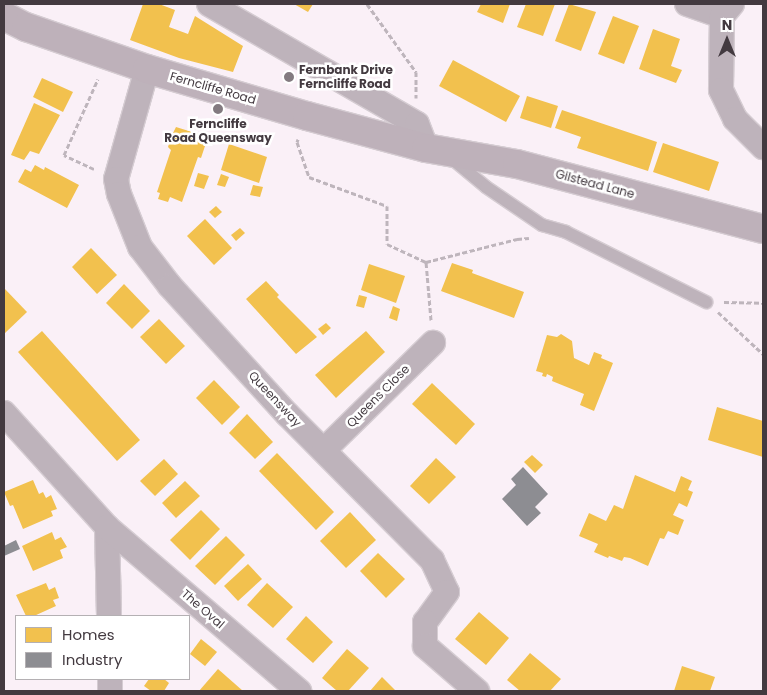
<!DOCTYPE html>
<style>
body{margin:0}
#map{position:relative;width:767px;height:695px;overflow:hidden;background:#faf0f7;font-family:Poppins,sans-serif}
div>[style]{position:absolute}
.homes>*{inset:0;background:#f2c14e}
.industry>*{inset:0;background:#8d8d92}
.path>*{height:3px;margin-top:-1.5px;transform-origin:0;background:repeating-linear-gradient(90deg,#beb5bc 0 5px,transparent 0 7.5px)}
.roads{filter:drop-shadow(1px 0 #d5ccd2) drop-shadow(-1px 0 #d5ccd2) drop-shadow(0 1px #d5ccd2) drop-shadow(0 -1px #d5ccd2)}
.lane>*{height:12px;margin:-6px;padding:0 6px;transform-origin:6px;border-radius:6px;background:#beb3bb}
.street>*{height:24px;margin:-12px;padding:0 12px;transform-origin:12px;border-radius:12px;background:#beb3bb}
.secondary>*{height:28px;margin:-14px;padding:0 14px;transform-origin:14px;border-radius:14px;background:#beb1ba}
.dots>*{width:14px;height:14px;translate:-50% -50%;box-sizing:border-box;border:2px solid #fff;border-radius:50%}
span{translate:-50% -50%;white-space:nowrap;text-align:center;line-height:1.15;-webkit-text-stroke:5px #fff;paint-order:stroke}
.poi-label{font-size:12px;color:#433a40;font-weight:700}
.left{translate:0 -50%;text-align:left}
.street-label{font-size:12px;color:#433a40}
.frame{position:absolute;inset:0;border:5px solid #433a40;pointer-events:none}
.legend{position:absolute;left:15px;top:615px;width:175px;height:65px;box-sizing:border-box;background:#fff;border:1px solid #b4b0b3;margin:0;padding:6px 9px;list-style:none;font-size:15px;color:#433a40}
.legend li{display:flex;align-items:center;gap:10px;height:25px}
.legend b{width:25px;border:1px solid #b4b0b3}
.north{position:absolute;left:702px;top:15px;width:50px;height:50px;-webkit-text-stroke:4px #fff;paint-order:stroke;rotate:0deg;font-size:14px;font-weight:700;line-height:20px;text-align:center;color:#433a40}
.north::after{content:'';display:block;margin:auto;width:18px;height:22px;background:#433a40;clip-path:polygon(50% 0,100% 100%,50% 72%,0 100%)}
</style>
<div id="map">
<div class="homes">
<i style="clip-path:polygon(143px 4px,159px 4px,175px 10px,169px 27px,188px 34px,195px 16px,243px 46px,233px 72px,179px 58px,130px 40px)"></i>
<i style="clip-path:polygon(294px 4px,313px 4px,308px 12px)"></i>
<i style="clip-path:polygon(481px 4px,510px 4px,503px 23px,477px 12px)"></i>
<i style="clip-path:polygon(526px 4px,555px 4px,543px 36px,517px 27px)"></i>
<i style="clip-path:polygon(569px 4px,596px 12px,581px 51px,555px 41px)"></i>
<i style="clip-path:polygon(613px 16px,639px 26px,624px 64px,598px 54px)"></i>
<i style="clip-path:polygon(653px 29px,680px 39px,671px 66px,682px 70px,676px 83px,639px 69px)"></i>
<i style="clip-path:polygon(453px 60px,520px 96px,506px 122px,439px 86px)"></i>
<i style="clip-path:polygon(42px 78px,73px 92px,63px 112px,33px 97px)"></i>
<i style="clip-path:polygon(527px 96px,558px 106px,551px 128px,520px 118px)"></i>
<i style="clip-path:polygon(34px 103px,60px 115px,39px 154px,30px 151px,24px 160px,11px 155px)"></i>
<i style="clip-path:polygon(562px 110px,657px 142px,648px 171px,577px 148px,581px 137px,555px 128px)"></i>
<i style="clip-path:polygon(176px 127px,208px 137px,201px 158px,198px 157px,182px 202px,170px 197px,168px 202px,158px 199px,160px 193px,157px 192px,171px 150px,168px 147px,171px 137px)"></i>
<i style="clip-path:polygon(663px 143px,719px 162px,709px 191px,653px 172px)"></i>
<i style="clip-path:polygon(229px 144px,267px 157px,259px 183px,221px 170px)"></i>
<i style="clip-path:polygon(35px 165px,44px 170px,45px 167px,79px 185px,67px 208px,18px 182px,25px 169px,31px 172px)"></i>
<i style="clip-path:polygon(198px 173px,209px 176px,204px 189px,194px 186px)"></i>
<i style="clip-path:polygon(221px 174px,229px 177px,225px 187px,217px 185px)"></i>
<i style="clip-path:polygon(253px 185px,263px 187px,260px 197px,250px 195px)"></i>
<i style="clip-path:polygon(216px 206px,222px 212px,215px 218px,209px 212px)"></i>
<i style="clip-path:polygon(205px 219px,232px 248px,214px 265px,187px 236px)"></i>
<i style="clip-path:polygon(240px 228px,245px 233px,236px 241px,231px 235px)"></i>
<i style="clip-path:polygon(91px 248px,117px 275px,97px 294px,72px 267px)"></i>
<i style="clip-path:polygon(452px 263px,473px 270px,472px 273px,524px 292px,514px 318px,441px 291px)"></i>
<i style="clip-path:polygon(369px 264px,405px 276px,396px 303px,361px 290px)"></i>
<i style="clip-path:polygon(266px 281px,279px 295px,277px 297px,317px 337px,296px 354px,246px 299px)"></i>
<i style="clip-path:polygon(124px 284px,150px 311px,132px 329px,106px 303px)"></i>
<i style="clip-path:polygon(4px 288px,27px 312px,4px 334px)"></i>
<i style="clip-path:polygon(359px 295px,367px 297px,364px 308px,356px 306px)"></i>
<i style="clip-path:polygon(393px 306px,400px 309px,397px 321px,389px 318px)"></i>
<i style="clip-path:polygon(159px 319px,185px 346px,166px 364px,140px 337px)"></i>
<i style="clip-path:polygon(326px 323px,331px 328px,323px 335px,318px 329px)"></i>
<i style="clip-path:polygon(42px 331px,140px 440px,117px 461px,18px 352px)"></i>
<i style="clip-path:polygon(366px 331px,385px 352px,336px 398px,315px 375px)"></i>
<i style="clip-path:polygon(561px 334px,572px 341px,574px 358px,589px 365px,594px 352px,602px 355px,601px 358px,613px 363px,594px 411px,580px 405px,584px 394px,552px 381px,553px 377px,547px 374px,546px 377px,542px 376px,543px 373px,536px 371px,547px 335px,557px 337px)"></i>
<i style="clip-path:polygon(214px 380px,240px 407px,222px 425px,196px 398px)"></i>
<i style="clip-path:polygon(432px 383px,475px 424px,456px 445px,412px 404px)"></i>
<i style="clip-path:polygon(717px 407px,763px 421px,763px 457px,708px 440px)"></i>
<i style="clip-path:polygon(247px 414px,273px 442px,255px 459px,229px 433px)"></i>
<i style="clip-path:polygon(277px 453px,334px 512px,316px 530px,259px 471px)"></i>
<i style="clip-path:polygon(532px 455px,543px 465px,535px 473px,524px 462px)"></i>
<i style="clip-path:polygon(436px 458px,456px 477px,429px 504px,410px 486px)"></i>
<i style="clip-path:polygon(164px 459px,178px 474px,155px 496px,140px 481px)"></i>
<i style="clip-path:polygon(635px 475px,675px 492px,681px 476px,692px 481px,688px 490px,693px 492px,687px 507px,679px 503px,673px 515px,684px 520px,678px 535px,668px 531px,664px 539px,660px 538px,648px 566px,630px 558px,624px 557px,622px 561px,609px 556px,608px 558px,594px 552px,598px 544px,579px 536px,589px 513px,606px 521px,614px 505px,623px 509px)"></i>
<i style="clip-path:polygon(33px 480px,39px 494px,43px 492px,46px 498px,51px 495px,57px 509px,51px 511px,53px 516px,23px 529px,13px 505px,10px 506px,4px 492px)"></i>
<i style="clip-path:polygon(185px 481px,200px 496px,176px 518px,162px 503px)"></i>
<i style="clip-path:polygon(201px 510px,220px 529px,190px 560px,170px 540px)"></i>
<i style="clip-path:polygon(350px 512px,376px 540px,346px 568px,320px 541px)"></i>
<i style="clip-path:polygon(52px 532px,55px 540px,61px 537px,67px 547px,60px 550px,63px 558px,33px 571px,22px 546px)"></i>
<i style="clip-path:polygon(226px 536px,245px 555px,215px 585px,195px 566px)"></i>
<i style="clip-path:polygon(378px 553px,405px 579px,386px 598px,360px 571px)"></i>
<i style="clip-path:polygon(248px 564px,262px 579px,238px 601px,224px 586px)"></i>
<i style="clip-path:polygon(46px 583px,49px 590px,55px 587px,59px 598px,53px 600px,56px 606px,34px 616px,26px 616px,16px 595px)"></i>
<i style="clip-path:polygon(267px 583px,293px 607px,273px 628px,247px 605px)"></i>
<i style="clip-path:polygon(479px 612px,509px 638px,486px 665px,455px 639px)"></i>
<i style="clip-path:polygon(306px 616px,333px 642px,313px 663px,286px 639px)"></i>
<i style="clip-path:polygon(201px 639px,217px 652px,205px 666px,190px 654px)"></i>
<i style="clip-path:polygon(347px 649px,369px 668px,348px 691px,337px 691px,322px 678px)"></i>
<i style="clip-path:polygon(530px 653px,561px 679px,550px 691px,520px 691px,507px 680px)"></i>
<i style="clip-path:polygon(682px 666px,715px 677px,710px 691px,674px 691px)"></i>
<i style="clip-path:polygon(218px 669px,243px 691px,199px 691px)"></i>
<i style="clip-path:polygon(382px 677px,396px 691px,370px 691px)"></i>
<i style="clip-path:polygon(149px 679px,164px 679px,169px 683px,164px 691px,151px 691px,144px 686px)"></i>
</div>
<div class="industry">
<i style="clip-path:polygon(523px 467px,548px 494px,535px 507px,541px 513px,527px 526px,502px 499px,516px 485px,511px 479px)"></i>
<i style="clip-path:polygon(16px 540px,20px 549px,4px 556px,4px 546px)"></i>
</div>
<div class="path">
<i style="left:367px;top:4px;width:84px;rotate:54.2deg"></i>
<i style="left:416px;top:72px;width:26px;rotate:90deg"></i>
<i style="left:298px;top:139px;width:3px;rotate:108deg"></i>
<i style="left:297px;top:142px;width:37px;rotate:71deg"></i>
<i style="left:309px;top:177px;width:83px;rotate:20.4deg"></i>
<i style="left:387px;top:206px;width:38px;rotate:90deg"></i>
<i style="left:387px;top:244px;width:43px;rotate:24.8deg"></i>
<i style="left:94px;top:169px;width:33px;rotate:-155deg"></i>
<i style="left:64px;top:155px;width:83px;rotate:-65.9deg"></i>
<i style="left:724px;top:302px;width:39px;rotate:1deg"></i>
<i style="left:718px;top:312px;width:62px;rotate:43deg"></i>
<i style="left:431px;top:320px;width:58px;rotate:-94.9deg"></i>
<i style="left:426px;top:262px;width:94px;rotate:-14.2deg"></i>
<i style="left:517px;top:239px;width:12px;rotate:-5deg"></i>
</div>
<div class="roads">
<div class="lane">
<i style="left:451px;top:158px;width:45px;rotate:39.6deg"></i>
<i style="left:486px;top:187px;width:68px;rotate:34.2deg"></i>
<i style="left:542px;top:225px;width:25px;rotate:16deg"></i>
<i style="left:566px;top:232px;width:157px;rotate:26.6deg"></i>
</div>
<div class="street">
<i style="left:209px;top:4px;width:240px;rotate:30deg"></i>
<i style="left:417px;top:124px;width:26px;rotate:69deg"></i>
<i style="left:687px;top:4px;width:37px;rotate:19deg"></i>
<i style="left:732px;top:4px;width:16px;rotate:130deg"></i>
<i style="left:722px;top:16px;width:74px;rotate:90.8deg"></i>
<i style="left:721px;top:90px;width:32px;rotate:64deg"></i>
<i style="left:735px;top:119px;width:40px;rotate:45deg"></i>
<i style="left:147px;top:69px;width:114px;rotate:105.7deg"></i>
<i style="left:116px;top:179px;width:15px;rotate:79deg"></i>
<i style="left:119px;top:194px;width:57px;rotate:68.4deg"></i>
<i style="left:140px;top:247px;width:49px;rotate:52.4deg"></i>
<i style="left:170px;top:286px;width:173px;rotate:47.6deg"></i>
<i style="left:287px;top:414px;width:206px;rotate:45.2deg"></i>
<i style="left:432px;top:560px;width:35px;rotate:65deg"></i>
<i style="left:447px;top:592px;width:37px;rotate:126deg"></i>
<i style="left:425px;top:622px;width:24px;rotate:90deg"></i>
<i style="left:425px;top:646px;width:69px;rotate:40.9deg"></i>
<i style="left:4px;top:413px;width:154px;rotate:47.9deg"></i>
<i style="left:107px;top:527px;width:89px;rotate:88.7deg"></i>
<i style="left:324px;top:450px;width:153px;rotate:-44.5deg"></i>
<i style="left:107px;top:527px;width:253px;rotate:40.5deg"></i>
<i style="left:110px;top:679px;width:12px;rotate:90deg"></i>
</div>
<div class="secondary">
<i style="left:4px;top:16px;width:25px;rotate:27deg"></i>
<i style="left:26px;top:27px;width:128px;rotate:19.1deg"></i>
<i style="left:147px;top:69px;width:167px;rotate:16.4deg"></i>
<i style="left:307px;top:116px;width:123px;rotate:15.1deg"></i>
<i style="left:426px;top:148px;width:92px;rotate:10deg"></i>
<i style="left:517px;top:164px;width:254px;rotate:14.8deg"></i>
</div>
</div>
<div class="dots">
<i style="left:289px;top:77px;background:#837a80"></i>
<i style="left:218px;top:109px;background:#837a80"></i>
</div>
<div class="poi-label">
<span class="left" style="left:299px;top:77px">Fernbank Drive<br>Ferncliffe Road</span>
<span style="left:218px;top:131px">Ferncliffe<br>Road Queensway</span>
</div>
<div class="street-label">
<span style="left:213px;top:88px;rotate:16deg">Ferncliffe Road</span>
<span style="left:595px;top:184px;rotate:15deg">Gilstead Lane</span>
<span style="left:378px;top:396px;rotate:-45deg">Queens Close</span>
<span style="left:275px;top:399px;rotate:47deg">Queensway</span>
<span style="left:203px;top:609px;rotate:41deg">The Oval</span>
</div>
<div class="frame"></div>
<ul class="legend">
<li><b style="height:14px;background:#f2c14e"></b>Homes</li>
<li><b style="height:14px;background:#8d8d92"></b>Industry</li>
</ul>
<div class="north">N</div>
</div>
